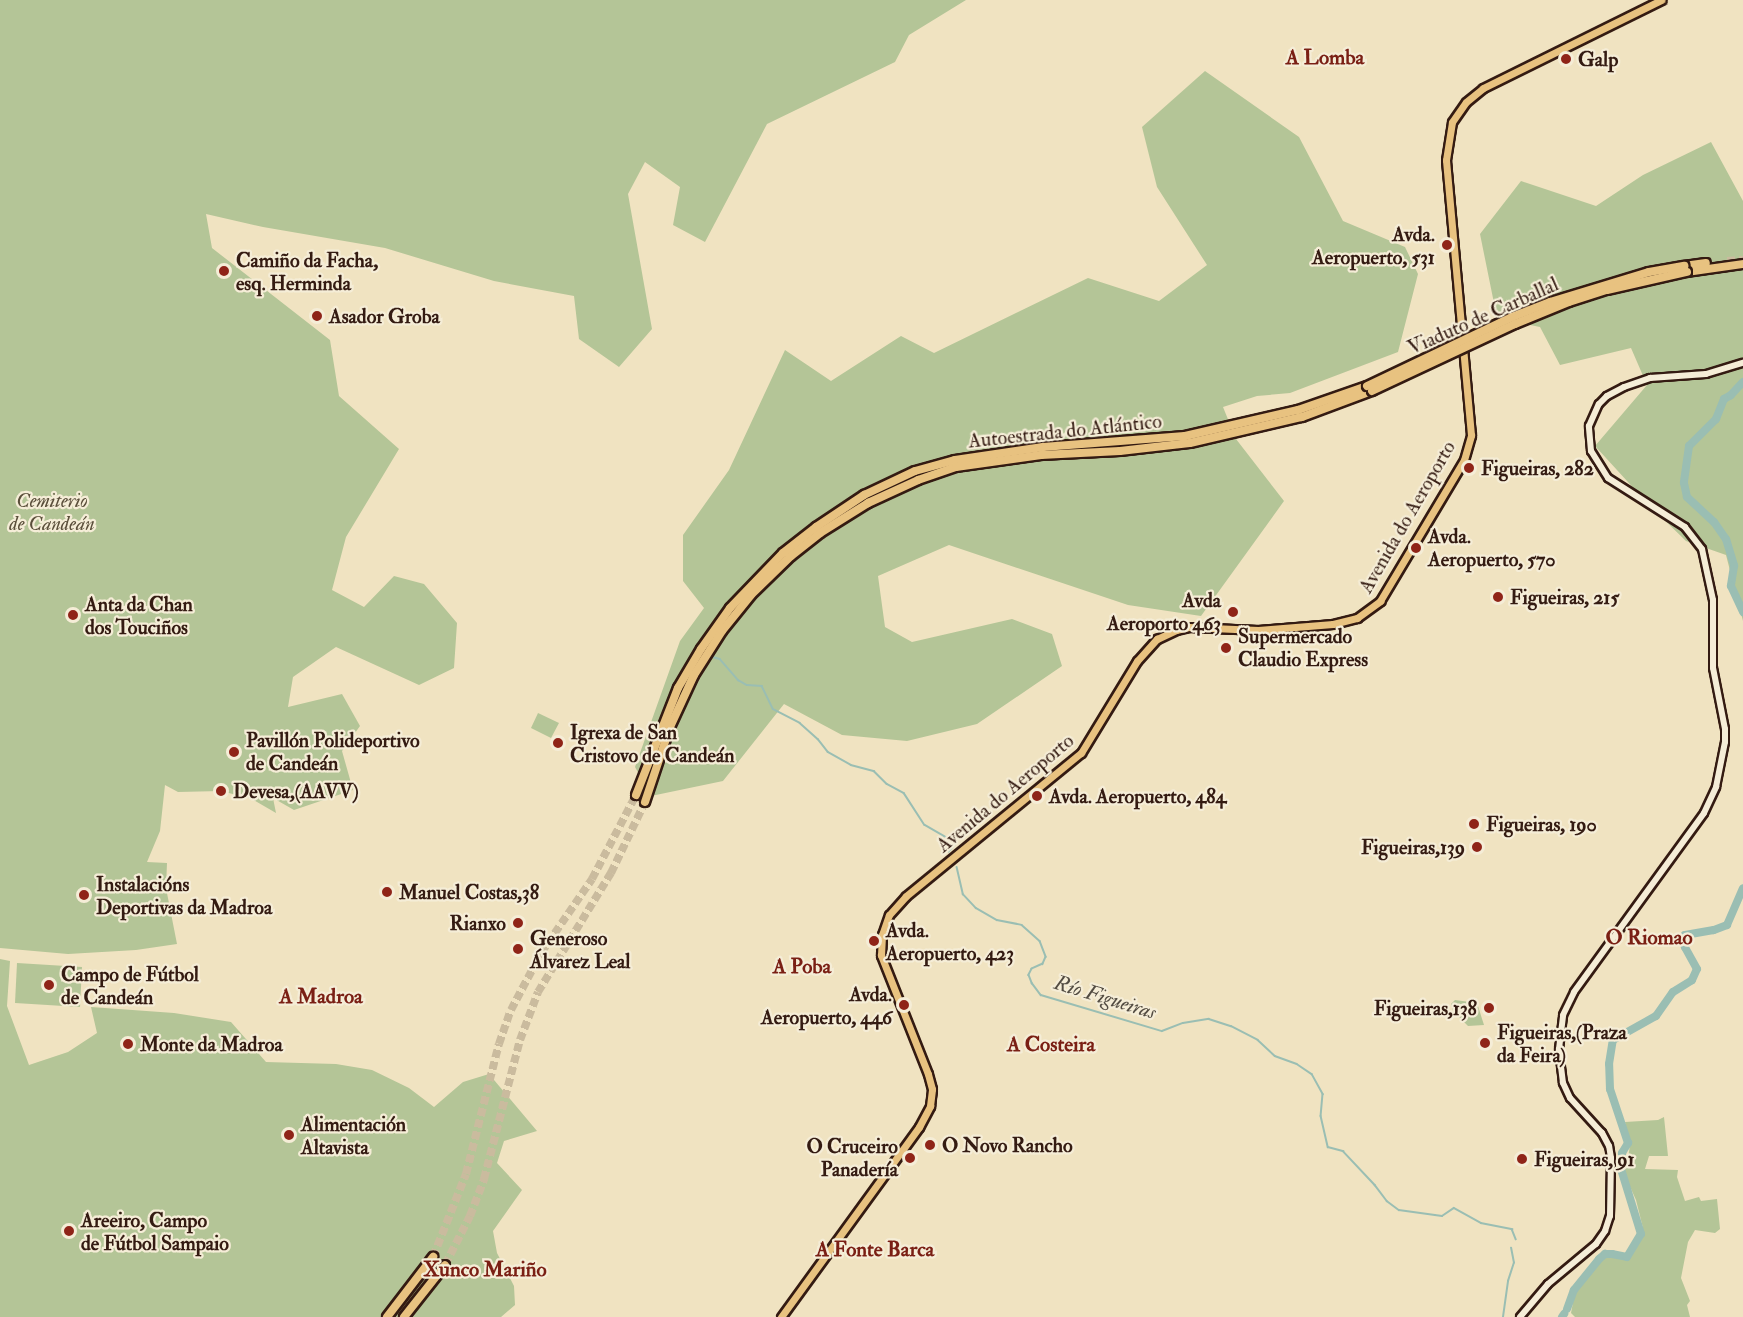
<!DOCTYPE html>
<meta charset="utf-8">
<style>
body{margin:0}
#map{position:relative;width:1743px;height:1317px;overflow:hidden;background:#f0e3c1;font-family:"IM FELL Double Pica",serif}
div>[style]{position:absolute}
.green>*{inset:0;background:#b4c597}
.stream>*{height:1.5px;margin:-0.75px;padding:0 0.75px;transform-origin:0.75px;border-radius:0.75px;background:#9abeb3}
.river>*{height:8px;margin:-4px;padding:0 4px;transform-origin:4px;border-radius:4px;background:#9abeb3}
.highway-tunnel>*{height:8px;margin-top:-4px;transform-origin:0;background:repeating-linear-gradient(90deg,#cabb9e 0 8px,transparent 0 12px)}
.roads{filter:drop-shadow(2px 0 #341b12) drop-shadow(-2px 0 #341b12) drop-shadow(0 2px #341b12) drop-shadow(0 -2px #341b12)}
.secondary>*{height:6px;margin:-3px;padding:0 3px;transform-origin:3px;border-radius:3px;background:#f5edd7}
.primary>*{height:7px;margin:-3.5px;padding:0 3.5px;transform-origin:3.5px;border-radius:3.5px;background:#e8c280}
.highway>*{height:8px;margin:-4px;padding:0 4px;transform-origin:4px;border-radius:4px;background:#e8c280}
.bridges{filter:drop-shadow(2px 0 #341b12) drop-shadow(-2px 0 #341b12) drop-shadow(0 2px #341b12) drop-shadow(0 -2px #341b12)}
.highway-bridge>*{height:8px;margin:-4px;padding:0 4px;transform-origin:4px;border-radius:4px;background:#e8c280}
.dots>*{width:16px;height:16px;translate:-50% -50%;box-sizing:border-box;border:3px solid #f5edd7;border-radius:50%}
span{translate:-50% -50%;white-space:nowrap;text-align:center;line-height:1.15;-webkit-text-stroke:4.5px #f5edd7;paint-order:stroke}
.poi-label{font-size:20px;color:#341b12;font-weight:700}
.left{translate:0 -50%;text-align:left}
.right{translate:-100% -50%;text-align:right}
.street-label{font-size:20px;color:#341b12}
.park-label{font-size:20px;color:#5a4e3a;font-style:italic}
.neighbourhood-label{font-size:21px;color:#7a1f14;font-weight:700}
.water-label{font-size:21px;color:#534c42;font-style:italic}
</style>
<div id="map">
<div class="green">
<i style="clip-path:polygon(0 0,966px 0,909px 35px,895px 62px,767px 124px,705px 242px,673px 225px,680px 187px,645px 162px,628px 194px,652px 329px,619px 367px,579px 339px,574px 296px,494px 281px,385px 248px,263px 227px,206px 214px,212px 248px,330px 340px,339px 396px,399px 449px,346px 537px,332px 590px,364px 607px,394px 576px,424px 584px,457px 623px,454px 668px,419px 685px,336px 647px,293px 677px,288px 707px,342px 694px,360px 726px,342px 751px,353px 790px,294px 810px,273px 798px,276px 813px,252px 799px,221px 791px,178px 792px,165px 785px,160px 831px,147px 862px,167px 863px,166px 888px,177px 944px,136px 950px,68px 954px,0 948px)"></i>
<i style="clip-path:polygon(1205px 71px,1299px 137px,1343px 221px,1405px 247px,1418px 274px,1398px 352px,1290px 393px,1257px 396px,1223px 407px,1236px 439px,1284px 501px,1201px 616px,1128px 605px,949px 545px,878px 576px,885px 627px,912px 642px,1012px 619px,1052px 634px,1062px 666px,977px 724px,907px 741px,842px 735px,784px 704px,723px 781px,651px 796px,635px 767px,680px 641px,704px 608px,683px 581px,683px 535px,729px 470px,785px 350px,831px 381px,901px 336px,934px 353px,1088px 278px,1159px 301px,1207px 265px,1157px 187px,1142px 127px)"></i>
<i style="clip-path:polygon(1711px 142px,1743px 201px,1743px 621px,1726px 555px,1686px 541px,1649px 505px,1595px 446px,1647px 385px,1631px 348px,1560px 365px,1540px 327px,1497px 318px,1480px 234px,1521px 181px,1596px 206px,1643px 175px)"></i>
<i style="clip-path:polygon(538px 713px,559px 723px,551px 738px,531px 728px)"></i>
<i style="clip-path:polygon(0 959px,10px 961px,7px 1006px,29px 1065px,68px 1052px,97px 1033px,91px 1007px,174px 1013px,231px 1022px,266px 1062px,336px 1064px,372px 1070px,409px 1088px,434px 1107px,463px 1082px,489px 1074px,537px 1131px,504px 1141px,497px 1163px,522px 1190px,493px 1231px,497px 1253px,514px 1286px,515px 1305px,501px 1317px,0 1317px)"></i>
<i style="clip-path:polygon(17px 963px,82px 967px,80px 1007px,15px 1003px)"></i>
<i style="clip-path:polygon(1455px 1000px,1477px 1003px,1484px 1025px,1468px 1026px,1453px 1011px,1451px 1004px)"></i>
<i style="clip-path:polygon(1664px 1117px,1668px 1156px,1649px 1156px,1645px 1169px,1678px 1170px,1677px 1177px,1685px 1201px,1699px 1197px,1701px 1201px,1717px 1199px,1720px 1229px,1715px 1233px,1695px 1230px,1688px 1242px,1681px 1278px,1690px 1301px,1687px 1305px,1690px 1317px,1575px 1317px,1571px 1313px,1575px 1292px,1603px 1259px,1611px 1256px,1628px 1260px,1643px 1235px,1643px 1228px,1636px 1200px,1623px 1171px,1627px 1165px,1630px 1145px,1625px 1122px,1658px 1120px)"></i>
</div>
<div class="stream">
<i style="left:709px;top:656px;width:11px;rotate:15deg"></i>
<i style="left:720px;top:659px;width:28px;rotate:49deg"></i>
<i style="left:738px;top:680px;width:10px;rotate:29deg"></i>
<i style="left:747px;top:685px;width:15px;rotate:4deg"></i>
<i style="left:762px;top:686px;width:25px;rotate:64deg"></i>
<i style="left:773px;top:709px;width:30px;rotate:27deg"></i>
<i style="left:800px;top:723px;width:24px;rotate:42deg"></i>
<i style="left:818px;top:739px;width:16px;rotate:52deg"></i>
<i style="left:828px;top:752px;width:26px;rotate:29deg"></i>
<i style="left:851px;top:765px;width:24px;rotate:15deg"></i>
<i style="left:874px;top:771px;width:18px;rotate:45deg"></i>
<i style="left:887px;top:784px;width:19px;rotate:28deg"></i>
<i style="left:904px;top:793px;width:38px;rotate:57deg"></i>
<i style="left:925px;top:825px;width:32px;rotate:30deg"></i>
<i style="left:953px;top:841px;width:4px;rotate:63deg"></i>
<i style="left:955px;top:845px;width:9px;rotate:131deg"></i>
<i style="left:957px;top:867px;width:28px;rotate:77deg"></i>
<i style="left:963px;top:894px;width:19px;rotate:47deg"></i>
<i style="left:976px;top:908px;width:24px;rotate:30deg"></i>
<i style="left:997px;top:920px;width:25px;rotate:11deg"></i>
<i style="left:1022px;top:925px;width:24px;rotate:42deg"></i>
<i style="left:1040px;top:941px;width:17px;rotate:69deg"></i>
<i style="left:1046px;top:957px;width:8px;rotate:113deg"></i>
<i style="left:1043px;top:964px;width:12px;rotate:156deg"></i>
<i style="left:1032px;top:969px;width:7px;rotate:117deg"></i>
<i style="left:1029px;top:975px;width:9px;rotate:69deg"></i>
<i style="left:1032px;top:983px;width:15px;rotate:53deg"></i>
<i style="left:1041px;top:995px;width:126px;rotate:16.6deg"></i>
<i style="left:1162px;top:1031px;width:22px;rotate:-21deg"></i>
<i style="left:1183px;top:1023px;width:26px;rotate:-9deg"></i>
<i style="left:1209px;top:1019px;width:23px;rotate:18deg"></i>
<i style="left:1231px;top:1026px;width:30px;rotate:27deg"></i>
<i style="left:1258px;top:1040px;width:23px;rotate:43deg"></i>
<i style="left:1275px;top:1056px;width:23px;rotate:20deg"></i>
<i style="left:1297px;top:1064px;width:18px;rotate:34deg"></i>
<i style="left:1312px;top:1074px;width:23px;rotate:61deg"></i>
<i style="left:1323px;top:1094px;width:22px;rotate:95deg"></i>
<i style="left:1321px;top:1116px;width:32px;rotate:77deg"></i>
<i style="left:1328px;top:1147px;width:16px;rotate:15deg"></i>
<i style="left:1343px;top:1151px;width:47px;rotate:46.7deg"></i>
<i style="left:1375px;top:1185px;width:20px;rotate:53deg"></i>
<i style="left:1387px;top:1201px;width:15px;rotate:37deg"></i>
<i style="left:1399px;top:1210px;width:36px;rotate:8deg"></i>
<i style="left:1435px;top:1215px;width:7px;rotate:8deg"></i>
<i style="left:1442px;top:1216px;width:14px;rotate:-34deg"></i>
<i style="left:1454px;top:1208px;width:31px;rotate:29deg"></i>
<i style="left:1481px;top:1223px;width:32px;rotate:11deg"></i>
<i style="left:1512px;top:1229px;width:11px;rotate:68deg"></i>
<i style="left:1503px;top:1317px;width:36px;rotate:-82deg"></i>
<i style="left:1508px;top:1281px;width:19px;rotate:-72deg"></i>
<i style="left:1514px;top:1263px;width:15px;rotate:-101deg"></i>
</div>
<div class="river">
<i style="left:1743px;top:382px;width:18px;rotate:133deg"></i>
<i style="left:1731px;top:395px;width:8px;rotate:150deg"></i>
<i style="left:1724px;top:399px;width:22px;rotate:112deg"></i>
<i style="left:1716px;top:419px;width:38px;rotate:135deg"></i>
<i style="left:1689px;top:446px;width:37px;rotate:98deg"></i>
<i style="left:1684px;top:483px;width:14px;rotate:78deg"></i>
<i style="left:1687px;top:497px;width:37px;rotate:43deg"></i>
<i style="left:1714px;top:522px;width:21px;rotate:55deg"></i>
<i style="left:1726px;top:539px;width:28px;rotate:73deg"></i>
<i style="left:1734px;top:566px;width:20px;rotate:99deg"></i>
<i style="left:1731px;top:586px;width:29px;rotate:65deg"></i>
<i style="left:1567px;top:1309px;width:20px;rotate:-70deg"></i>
<i style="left:1574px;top:1290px;width:40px;rotate:-51deg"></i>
<i style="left:1599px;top:1259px;width:8px;rotate:-40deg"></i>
<i style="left:1605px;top:1254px;width:7px"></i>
<i style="left:1612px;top:1254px;width:15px;rotate:11deg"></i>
<i style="left:1627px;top:1257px;width:27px;rotate:-59deg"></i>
<i style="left:1641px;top:1234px;width:68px;rotate:-107.1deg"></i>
<i style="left:1621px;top:1169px;width:16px;rotate:-86deg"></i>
<i style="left:1622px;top:1153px;width:12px;rotate:-59deg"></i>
<i style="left:1628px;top:1143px;width:57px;rotate:-108.4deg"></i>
<i style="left:1610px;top:1089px;width:25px;rotate:-92deg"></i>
<i style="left:1609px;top:1064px;width:24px;rotate:-81deg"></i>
<i style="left:1613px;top:1040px;width:49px;rotate:-29.2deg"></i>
<i style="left:1656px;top:1016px;width:29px;rotate:-55deg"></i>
<i style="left:1673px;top:992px;width:22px;rotate:-32deg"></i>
<i style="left:1692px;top:980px;width:12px;rotate:-66deg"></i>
<i style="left:1697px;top:969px;width:25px;rotate:-119deg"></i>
<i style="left:1685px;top:947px;width:12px;rotate:-90deg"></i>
<i style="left:1685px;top:935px;width:29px;rotate:-10deg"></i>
<i style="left:1714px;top:930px;width:14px;rotate:-21deg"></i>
<i style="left:1727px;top:925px;width:40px;rotate:-66.6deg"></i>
<i style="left:1562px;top:1317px;width:4px;rotate:-56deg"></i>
</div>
<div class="highway-tunnel">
<i style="left:1727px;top:261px;width:16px;rotate:-4deg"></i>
<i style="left:433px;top:1257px;width:89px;rotate:-68.3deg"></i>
<i style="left:466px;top:1174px;width:134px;rotate:-75.8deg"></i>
<i style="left:499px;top:1044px;width:36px;rotate:-71deg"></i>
<i style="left:511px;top:1010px;width:64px;rotate:-62.2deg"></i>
<i style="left:541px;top:953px;width:90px;rotate:-55.4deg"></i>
<i style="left:592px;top:879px;width:95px;rotate:-62.4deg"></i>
<i style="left:445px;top:1265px;width:55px;rotate:-63deg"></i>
<i style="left:470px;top:1216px;width:40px;rotate:-69deg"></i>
<i style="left:484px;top:1179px;width:144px;rotate:-75.5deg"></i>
<i style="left:520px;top:1040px;width:51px;rotate:-69.4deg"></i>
<i style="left:538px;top:992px;width:140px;rotate:-58.5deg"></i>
<i style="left:611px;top:873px;width:79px;rotate:-64.4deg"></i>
</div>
<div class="roads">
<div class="secondary">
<i style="left:1520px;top:1317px;width:43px;rotate:-49.7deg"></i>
<i style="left:1548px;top:1284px;width:62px;rotate:-39.8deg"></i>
<i style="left:1596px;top:1244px;width:16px;rotate:-55deg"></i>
<i style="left:1605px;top:1231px;width:16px;rotate:-72deg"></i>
<i style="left:1610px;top:1216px;width:58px;rotate:-89deg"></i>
<i style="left:1611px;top:1158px;width:12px;rotate:-99deg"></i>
<i style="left:1609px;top:1146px;width:15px;rotate:-118deg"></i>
<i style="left:1602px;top:1133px;width:47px;rotate:-132.4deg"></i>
<i style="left:1570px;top:1098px;width:17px;rotate:-115deg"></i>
<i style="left:1563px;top:1083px;width:34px;rotate:-97deg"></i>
<i style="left:1559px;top:1049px;width:34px;rotate:-83deg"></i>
<i style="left:1563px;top:1015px;width:25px;rotate:-64deg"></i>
<i style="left:1574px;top:992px;width:221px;rotate:-54deg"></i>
<i style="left:1704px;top:813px;width:29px;rotate:-65deg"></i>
<i style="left:1716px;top:787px;width:46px;rotate:-78.7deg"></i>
<i style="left:1725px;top:742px;width:13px;rotate:-90deg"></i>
<i style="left:1725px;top:729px;width:62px;rotate:-101.1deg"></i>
<i style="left:1713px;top:668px;width:68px;rotate:-90deg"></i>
<i style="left:1713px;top:600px;width:52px;rotate:-102.2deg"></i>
<i style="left:1702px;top:549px;width:28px;rotate:-128deg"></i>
<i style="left:1685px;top:527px;width:91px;rotate:-147.5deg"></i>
<i style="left:1608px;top:478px;width:32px;rotate:-122deg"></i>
<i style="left:1591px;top:451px;width:25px;rotate:-95deg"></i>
<i style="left:1589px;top:426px;width:24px;rotate:-66deg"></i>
<i style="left:1599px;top:404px;width:11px;rotate:-45deg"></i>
<i style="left:1607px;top:396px;width:19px;rotate:-28deg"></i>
<i style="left:1624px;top:387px;width:28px;rotate:-19deg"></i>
<i style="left:1650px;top:378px;width:56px;rotate:-4.1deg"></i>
<i style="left:1706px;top:374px;width:39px;rotate:-17deg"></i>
</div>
<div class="primary">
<i style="left:781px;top:1317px;width:235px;rotate:-54deg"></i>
<i style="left:919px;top:1127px;width:24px;rotate:-62deg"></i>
<i style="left:930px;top:1106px;width:17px;rotate:-83deg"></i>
<i style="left:932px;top:1089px;width:16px;rotate:-105deg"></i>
<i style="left:928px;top:1074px;width:128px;rotate:-111.6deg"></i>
<i style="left:881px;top:955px;width:20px;rotate:-87deg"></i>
<i style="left:882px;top:935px;width:21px;rotate:-71deg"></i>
<i style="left:889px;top:915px;width:25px;rotate:-48deg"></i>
<i style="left:906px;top:896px;width:226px;rotate:-39.3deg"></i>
<i style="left:1081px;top:753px;width:108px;rotate:-58.7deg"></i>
<i style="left:1137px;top:661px;width:30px;rotate:-48deg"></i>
<i style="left:1157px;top:639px;width:21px;rotate:-25deg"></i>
<i style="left:1176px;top:630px;width:13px;rotate:-13deg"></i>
<i style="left:1189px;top:627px;width:69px;rotate:2.5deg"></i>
<i style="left:1258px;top:630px;width:75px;rotate:-4.6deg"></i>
<i style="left:1333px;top:624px;width:25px;rotate:-14deg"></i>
<i style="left:1357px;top:618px;width:29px;rotate:-36deg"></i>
<i style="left:1380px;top:601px;width:164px;rotate:-59.2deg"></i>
<i style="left:1464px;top:460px;width:26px;rotate:-74deg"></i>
<i style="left:1471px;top:435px;width:276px;rotate:-95.2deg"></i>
<i style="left:1446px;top:160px;width:38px;rotate:-81deg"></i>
<i style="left:1452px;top:122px;width:24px;rotate:-55deg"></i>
<i style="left:1466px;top:102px;width:22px;rotate:-39deg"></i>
<i style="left:1483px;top:88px;width:199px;rotate:-26.3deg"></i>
</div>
<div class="highway">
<i style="left:1684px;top:266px;width:22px;rotate:-8deg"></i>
<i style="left:1687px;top:272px;width:57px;rotate:-8.1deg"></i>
<i style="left:636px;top:795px;width:115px;rotate:-68.6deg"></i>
<i style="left:678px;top:688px;width:45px;rotate:-59.5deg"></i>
<i style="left:701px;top:649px;width:50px;rotate:-54.7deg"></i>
<i style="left:730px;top:608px;width:76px;rotate:-46.1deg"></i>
<i style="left:783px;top:553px;width:42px;rotate:-38.2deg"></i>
<i style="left:816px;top:527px;width:58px;rotate:-33.7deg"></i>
<i style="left:864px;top:495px;width:56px;rotate:-25.2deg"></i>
<i style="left:915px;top:471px;width:41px;rotate:-15.4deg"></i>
<i style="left:955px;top:460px;width:89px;rotate:-8.4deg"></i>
<i style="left:1043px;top:447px;width:142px;rotate:-4.4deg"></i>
<i style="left:1185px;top:436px;width:116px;rotate:-13deg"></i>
<i style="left:1298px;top:410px;width:73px;rotate:-19.2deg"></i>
<i style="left:645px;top:802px;width:79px;rotate:-71.6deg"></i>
<i style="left:670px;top:727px;width:57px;rotate:-65.2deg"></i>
<i style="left:694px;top:675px;width:52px;rotate:-57.5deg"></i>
<i style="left:722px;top:631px;width:46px;rotate:-51.1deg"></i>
<i style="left:751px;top:595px;width:56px;rotate:-44.3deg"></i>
<i style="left:791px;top:556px;width:37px;rotate:-38deg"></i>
<i style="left:820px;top:533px;width:57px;rotate:-32deg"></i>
<i style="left:868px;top:503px;width:55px;rotate:-24.7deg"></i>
<i style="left:918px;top:480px;width:40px;rotate:-18.9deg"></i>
<i style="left:956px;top:467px;width:86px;rotate:-8deg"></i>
<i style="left:1041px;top:455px;width:79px;rotate:-2.9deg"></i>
<i style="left:1120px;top:451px;width:70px;rotate:-6.5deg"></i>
<i style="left:1190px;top:443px;width:115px;rotate:-13.1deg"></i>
<i style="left:1302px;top:417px;width:75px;rotate:-20.4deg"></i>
<i style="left:387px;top:1317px;width:76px;rotate:-52.5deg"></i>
<i style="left:404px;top:1317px;width:66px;rotate:-51.7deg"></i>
</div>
</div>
<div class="bridges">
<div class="highway-bridge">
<i style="left:1367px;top:386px;width:161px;rotate:-25.4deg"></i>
<i style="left:1512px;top:317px;width:41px;rotate:-21.5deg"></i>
<i style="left:1550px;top:302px;width:103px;rotate:-16.9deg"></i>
<i style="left:1649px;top:272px;width:36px;rotate:-10deg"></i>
<i style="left:1372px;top:391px;width:158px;rotate:-25.1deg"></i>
<i style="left:1515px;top:324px;width:58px;rotate:-22.2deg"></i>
<i style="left:1569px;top:302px;width:40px;rotate:-18deg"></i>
<i style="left:1607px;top:290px;width:82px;rotate:-12.7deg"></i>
</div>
</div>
<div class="dots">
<i style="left:1566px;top:59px;background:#8f2418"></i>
<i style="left:1447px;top:245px;background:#8f2418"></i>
<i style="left:224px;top:271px;background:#8f2418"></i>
<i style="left:317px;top:316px;background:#8f2418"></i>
<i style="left:1469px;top:468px;background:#8f2418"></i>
<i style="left:1416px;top:548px;background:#8f2418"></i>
<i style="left:1498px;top:597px;background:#8f2418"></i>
<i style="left:1233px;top:612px;background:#8f2418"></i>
<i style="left:73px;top:615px;background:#8f2418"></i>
<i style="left:1226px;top:648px;background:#8f2418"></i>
<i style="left:558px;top:743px;background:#8f2418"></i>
<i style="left:234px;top:752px;background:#8f2418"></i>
<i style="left:221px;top:791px;background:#8f2418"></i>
<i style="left:1037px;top:796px;background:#8f2418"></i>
<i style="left:1474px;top:824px;background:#8f2418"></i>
<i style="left:1477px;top:847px;background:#8f2418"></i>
<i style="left:387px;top:892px;background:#8f2418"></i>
<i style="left:84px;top:895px;background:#8f2418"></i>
<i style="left:518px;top:923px;background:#8f2418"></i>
<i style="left:874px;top:941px;background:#8f2418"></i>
<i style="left:518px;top:949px;background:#8f2418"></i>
<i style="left:49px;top:985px;background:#8f2418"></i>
<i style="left:904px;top:1005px;background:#8f2418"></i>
<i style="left:1489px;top:1008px;background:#8f2418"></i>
<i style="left:1485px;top:1043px;background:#8f2418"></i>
<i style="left:128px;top:1044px;background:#8f2418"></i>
<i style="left:289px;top:1135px;background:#8f2418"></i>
<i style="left:930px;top:1145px;background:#8f2418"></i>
<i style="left:910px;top:1158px;background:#8f2418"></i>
<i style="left:1522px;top:1159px;background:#8f2418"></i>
<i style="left:69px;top:1231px;background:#8f2418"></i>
</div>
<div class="poi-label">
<span class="left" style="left:1578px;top:59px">Galp</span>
<span class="right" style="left:1435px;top:246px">Avda.<br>Aeropuerto, 531</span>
<span class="left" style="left:236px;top:272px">Camiño da Facha,<br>esq. Herminda</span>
<span class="left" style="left:329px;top:316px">Asador Groba</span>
<span class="left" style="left:1481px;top:468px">Figueiras, 282</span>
<span class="left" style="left:1428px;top:548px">Avda.<br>Aeropuerto, 570</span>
<span class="left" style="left:1510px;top:597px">Figueiras, 215</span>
<span class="right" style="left:1221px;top:612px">Avda<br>Aeroporto 463</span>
<span class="left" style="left:85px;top:616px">Anta da Chan<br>dos Touciños</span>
<span class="left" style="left:1238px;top:648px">Supermercado<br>Claudio Express</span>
<span class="left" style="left:570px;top:744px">Igrexa de San<br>Cristovo de Candeán</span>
<span class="left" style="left:246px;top:752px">Pavillón Polideportivo<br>de Candeán</span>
<span class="left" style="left:233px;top:791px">Devesa,(AAVV)</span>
<span class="left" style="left:1049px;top:796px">Avda. Aeropuerto, 484</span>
<span class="left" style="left:1486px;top:824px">Figueiras, 190</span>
<span class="right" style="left:1465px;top:847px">Figueiras,139</span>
<span class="left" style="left:96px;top:896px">Instalacións<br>Deportivas da Madroa</span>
<span class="left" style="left:399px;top:892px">Manuel Costas,38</span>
<span class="right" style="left:506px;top:923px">Rianxo</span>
<span class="left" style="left:886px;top:942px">Avda.<br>Aeropuerto, 423</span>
<span class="left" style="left:530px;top:950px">Generoso<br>Álvarez Leal</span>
<span class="left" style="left:61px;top:986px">Campo de Fútbol<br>de Candeán</span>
<span class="right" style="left:892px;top:1006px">Avda.<br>Aeropuerto, 446</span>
<span class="right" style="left:1477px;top:1008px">Figueiras,138</span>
<span class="left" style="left:1497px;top:1044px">Figueiras,(Praza<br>da Feira)</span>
<span class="left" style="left:140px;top:1044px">Monte da Madroa</span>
<span class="left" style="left:301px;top:1136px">Alimentación<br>Altavista</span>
<span class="left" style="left:942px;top:1145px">O Novo Rancho</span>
<span class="right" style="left:898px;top:1158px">O Cruceiro<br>Panadería</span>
<span class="left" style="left:1534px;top:1159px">Figueiras, 91</span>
<span class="left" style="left:81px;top:1232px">Areeiro, Campo<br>de Fútbol Sampaio</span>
</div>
<div class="street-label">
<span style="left:1483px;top:316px;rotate:-24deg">Viaduto de Carballal</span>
<span style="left:1065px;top:431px;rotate:-6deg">Autoestrada do Atlántico</span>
<span style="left:1407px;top:517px;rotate:-60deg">Avenida do Aeroporto</span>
<span style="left:1005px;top:793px;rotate:-40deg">Avenida do Aeroporto</span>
</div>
<div class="park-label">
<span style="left:52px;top:512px">Cemiterio<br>de Candeán</span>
</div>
<div class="neighbourhood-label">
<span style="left:1325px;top:58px">A Lomba</span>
<span style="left:1649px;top:938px">O Riomao</span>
<span style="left:802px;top:967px">A Poba</span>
<span style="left:321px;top:997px">A Madroa</span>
<span style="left:1051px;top:1045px">A Costeira</span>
<span style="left:875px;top:1250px">A Fonte Barca</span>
<span style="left:485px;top:1270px">Xunco Mariño</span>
</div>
<div class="water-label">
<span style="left:1105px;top:998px;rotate:17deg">Río Figueiras</span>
</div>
</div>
